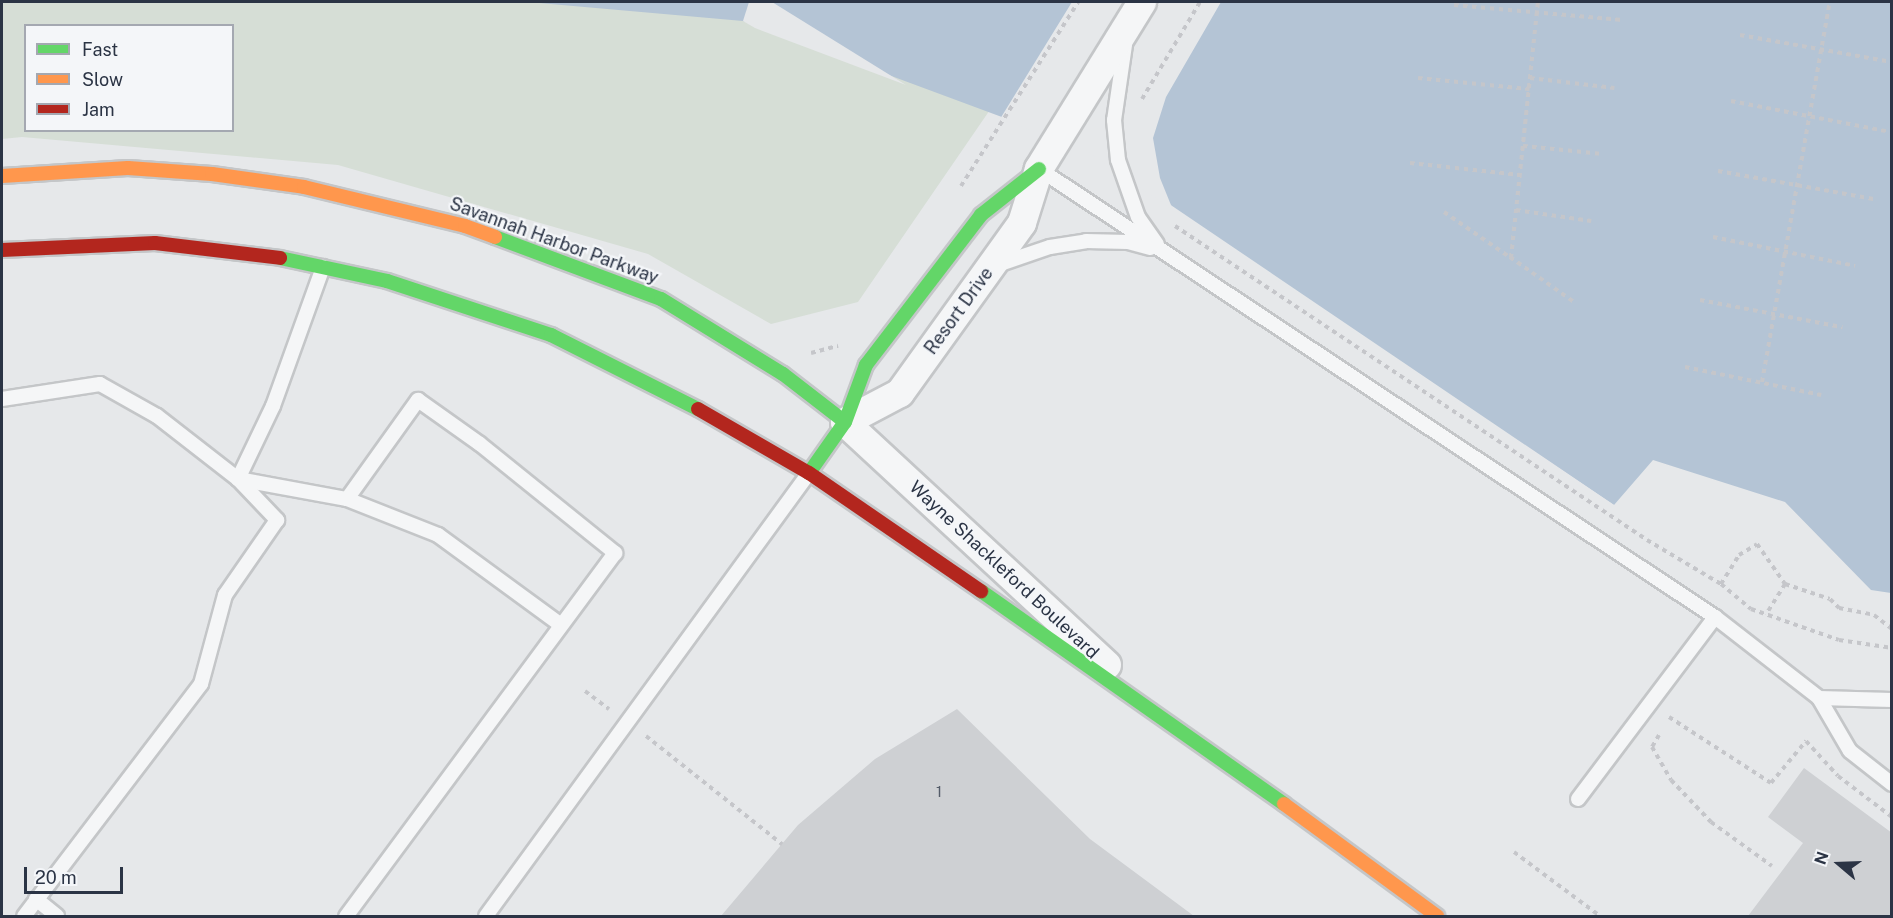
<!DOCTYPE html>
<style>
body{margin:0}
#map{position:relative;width:1893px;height:918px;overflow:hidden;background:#e6e8ea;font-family:"Public Sans",sans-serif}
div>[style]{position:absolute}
.green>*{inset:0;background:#d6ded6}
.water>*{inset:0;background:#b4c4d5}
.pier>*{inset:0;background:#e6e8ea}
.building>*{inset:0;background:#ced0d3}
.path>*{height:4px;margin-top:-2px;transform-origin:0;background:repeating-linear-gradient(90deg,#c5c6ca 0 4.5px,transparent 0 9px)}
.roads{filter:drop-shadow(2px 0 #c4c6c8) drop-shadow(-2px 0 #c4c6c8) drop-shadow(0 2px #c4c6c8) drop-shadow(0 -2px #c4c6c8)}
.lane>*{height:14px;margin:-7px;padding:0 7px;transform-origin:7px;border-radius:7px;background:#f5f6f7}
.street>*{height:28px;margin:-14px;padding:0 14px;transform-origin:14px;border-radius:14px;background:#f5f6f7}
.fast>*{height:14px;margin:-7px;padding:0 7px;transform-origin:7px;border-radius:7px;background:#63d668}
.slow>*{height:14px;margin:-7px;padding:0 7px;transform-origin:7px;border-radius:7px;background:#ff974d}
.jam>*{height:14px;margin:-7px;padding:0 7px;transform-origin:7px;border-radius:7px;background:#b3261e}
span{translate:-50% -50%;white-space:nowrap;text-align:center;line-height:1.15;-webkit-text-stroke:4.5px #f4f6f9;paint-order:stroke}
.number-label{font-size:15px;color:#545c69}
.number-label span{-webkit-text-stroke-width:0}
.street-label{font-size:18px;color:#2b3445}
.frame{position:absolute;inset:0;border:3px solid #2b3445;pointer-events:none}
.legend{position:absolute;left:24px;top:24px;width:210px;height:108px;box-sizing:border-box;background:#f4f6f9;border:2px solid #a4a8b1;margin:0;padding:8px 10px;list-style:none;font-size:18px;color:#2b3445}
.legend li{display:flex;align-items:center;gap:12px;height:30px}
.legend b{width:30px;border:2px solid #a4a8b1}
.north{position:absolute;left:1809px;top:834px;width:60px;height:60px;-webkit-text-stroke:4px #f4f6f9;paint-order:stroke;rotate:289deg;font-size:16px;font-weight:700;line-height:24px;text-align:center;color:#2b3445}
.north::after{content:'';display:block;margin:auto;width:21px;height:27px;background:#2b3445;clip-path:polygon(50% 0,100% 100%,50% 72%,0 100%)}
.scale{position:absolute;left:24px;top:867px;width:99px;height:27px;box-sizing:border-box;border:3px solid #2b3445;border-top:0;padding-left:8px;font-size:18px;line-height:21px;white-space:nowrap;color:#2b3445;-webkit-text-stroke:4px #f4f6f9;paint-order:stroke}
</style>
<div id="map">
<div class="green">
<i style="clip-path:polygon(evenodd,2px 2px,1064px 2px,858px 302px,771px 324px,648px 254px,338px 165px,22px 137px,2px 139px,2px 2px,26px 26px,232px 26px,232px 130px,26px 130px,26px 26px)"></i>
</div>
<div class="water">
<i style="clip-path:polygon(528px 2px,1891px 2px,1891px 593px,1871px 590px,1785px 502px,1653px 460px,1614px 505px,1088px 149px,743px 21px)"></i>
</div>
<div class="pier">
<i style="clip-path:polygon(749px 2px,772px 2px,906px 85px,755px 28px,743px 21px)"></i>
<i style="clip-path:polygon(1072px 2px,1221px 2px,1166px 97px,1153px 138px,1160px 178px,1173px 210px,1087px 151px,1000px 119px)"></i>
<i style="clip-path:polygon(1228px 247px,1560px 469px,1617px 507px,1612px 508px)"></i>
</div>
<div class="building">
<i style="clip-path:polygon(957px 709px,1090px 839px,1194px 916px,721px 916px,798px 825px,875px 759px)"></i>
<i style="clip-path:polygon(1804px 768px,1892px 833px,1892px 916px,1748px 916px,1803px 843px,1768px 817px)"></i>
</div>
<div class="path">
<i style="left:1454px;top:5px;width:169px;rotate:5.1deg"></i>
<i style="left:1740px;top:35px;width:154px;rotate:10.1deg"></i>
<i style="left:1418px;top:78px;width:112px;rotate:5.7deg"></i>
<i style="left:1530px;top:78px;width:85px;rotate:6.8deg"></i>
<i style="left:1142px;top:99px;width:113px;rotate:-59.1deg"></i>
<i style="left:1731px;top:101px;width:163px;rotate:11deg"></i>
<i style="left:1523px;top:146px;width:80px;rotate:5.7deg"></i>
<i style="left:1410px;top:163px;width:111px;rotate:6.2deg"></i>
<i style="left:1718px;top:171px;width:158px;rotate:10.2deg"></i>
<i style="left:961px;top:186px;width:218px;rotate:-57.5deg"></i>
<i style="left:1516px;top:210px;width:76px;rotate:8.3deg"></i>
<i style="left:1444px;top:212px;width:81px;rotate:34.5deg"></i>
<i style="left:1511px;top:258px;width:257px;rotate:-84deg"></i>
<i style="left:1175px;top:226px;width:567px;rotate:33.63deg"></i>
<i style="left:1647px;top:540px;width:86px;rotate:30.7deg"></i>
<i style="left:1721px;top:584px;width:39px;rotate:40deg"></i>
<i style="left:1751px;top:609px;width:93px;rotate:19.4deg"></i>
<i style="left:1839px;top:640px;width:54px;rotate:8.6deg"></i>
<i style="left:1713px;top:237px;width:145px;rotate:11.5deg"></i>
<i style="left:1510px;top:257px;width:78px;rotate:35.1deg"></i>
<i style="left:1700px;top:300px;width:145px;rotate:10.8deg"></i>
<i style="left:811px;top:353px;width:28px;rotate:-15deg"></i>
<i style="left:1685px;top:367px;width:139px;rotate:11.6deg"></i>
<i style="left:1762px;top:382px;width:386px;rotate:-79.9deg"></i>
<i style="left:1721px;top:584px;width:34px;rotate:-58deg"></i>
<i style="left:1739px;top:555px;width:21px;rotate:-31deg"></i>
<i style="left:1757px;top:544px;width:49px;rotate:55deg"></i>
<i style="left:1785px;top:584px;width:36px;rotate:122deg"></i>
<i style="left:1785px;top:584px;width:47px;rotate:18.4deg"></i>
<i style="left:1830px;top:599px;width:13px;rotate:45deg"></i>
<i style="left:1839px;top:608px;width:36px;rotate:11deg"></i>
<i style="left:1874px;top:615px;width:23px;rotate:38deg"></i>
<i style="left:585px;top:691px;width:30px;rotate:37deg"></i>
<i style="left:1669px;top:717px;width:121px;rotate:32.9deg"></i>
<i style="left:1771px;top:783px;width:55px;rotate:-50.2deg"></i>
<i style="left:1806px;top:741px;width:47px;rotate:47.6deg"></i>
<i style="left:1838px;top:776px;width:68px;rotate:37.2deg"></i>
<i style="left:1659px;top:735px;width:14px;rotate:120deg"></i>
<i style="left:1652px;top:747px;width:38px;rotate:60deg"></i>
<i style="left:1671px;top:780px;width:58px;rotate:46.4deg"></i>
<i style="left:1711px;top:822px;width:75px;rotate:35.8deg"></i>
<i style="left:646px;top:736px;width:174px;rotate:38.5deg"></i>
<i style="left:1514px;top:852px;width:107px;rotate:36.7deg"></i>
</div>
<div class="roads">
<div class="lane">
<i style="left:1125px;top:45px;width:76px;rotate:98.3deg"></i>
<i style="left:1114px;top:120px;width:40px;rotate:84.3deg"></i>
<i style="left:1118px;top:160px;width:60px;rotate:70.7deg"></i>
<i style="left:1138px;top:217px;width:33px;rotate:55deg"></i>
<i style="left:1039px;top:169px;width:811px;rotate:33.53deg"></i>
<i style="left:1715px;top:617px;width:132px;rotate:37.9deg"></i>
<i style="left:1819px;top:698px;width:61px;rotate:59.7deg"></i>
<i style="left:1850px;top:751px;width:53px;rotate:38.2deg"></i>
<i style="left:997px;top:265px;width:56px;rotate:-18.8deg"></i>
<i style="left:1050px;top:247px;width:36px;rotate:-9deg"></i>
<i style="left:1086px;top:241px;width:42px;rotate:1.4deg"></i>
<i style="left:1128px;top:242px;width:23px;rotate:15deg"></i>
<i style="left:2px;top:399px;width:99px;rotate:-8.7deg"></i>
<i style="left:100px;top:384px;width:65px;rotate:29.3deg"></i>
<i style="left:157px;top:416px;width:103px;rotate:37.9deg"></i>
<i style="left:238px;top:479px;width:57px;rotate:46.4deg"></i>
<i style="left:277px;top:520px;width:91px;rotate:124.7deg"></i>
<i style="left:225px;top:595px;width:92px;rotate:105.1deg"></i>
<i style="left:201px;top:684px;width:292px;rotate:127.3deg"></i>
<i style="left:238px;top:479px;width:111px;rotate:10.4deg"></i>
<i style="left:347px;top:499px;width:122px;rotate:-54.4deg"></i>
<i style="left:418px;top:400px;width:76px;rotate:35.4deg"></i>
<i style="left:480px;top:444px;width:174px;rotate:38.9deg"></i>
<i style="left:615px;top:553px;width:452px;rotate:126.5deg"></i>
<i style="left:238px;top:479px;width:81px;rotate:-64.4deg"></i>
<i style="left:273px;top:406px;width:148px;rotate:-70.2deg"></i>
<i style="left:347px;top:499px;width:98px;rotate:21.6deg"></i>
<i style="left:438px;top:535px;width:152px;rotate:36.2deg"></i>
<i style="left:1819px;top:698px;width:73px;rotate:1.6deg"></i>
<i style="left:1578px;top:799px;width:228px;rotate:-53deg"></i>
<i style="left:36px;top:899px;width:27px;rotate:39deg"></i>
<i style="left:486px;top:916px;width:548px;rotate:-53.9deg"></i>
</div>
<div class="street">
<i style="left:1107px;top:665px;width:357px;rotate:-137.2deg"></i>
<i style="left:845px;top:422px;width:62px;rotate:-27.8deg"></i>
<i style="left:900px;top:393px;width:209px;rotate:-54.3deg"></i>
<i style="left:1022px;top:223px;width:57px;rotate:-72.5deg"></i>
<i style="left:1039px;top:169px;width:196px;rotate:-58.3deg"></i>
</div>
<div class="fast">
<i style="left:495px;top:237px;width:177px;rotate:20.5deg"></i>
<i style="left:661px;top:299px;width:143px;rotate:31.6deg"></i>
<i style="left:783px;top:374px;width:78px;rotate:37.7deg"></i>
<i style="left:280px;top:258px;width:109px;rotate:12.1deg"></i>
<i style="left:387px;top:281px;width:173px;rotate:18.2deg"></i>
<i style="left:551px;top:335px;width:165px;rotate:26.7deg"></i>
<i style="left:809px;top:473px;width:62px;rotate:-54.8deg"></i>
<i style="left:845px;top:422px;width:61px;rotate:-69.8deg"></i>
<i style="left:866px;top:365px;width:189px;rotate:-52.5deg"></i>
<i style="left:981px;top:215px;width:74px;rotate:-38.4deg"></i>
<i style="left:981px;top:591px;width:370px;rotate:35.1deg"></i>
</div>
<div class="slow">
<i style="left:2px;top:176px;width:126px;rotate:-3.6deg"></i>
<i style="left:128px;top:168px;width:84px;rotate:4.1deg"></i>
<i style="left:212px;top:174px;width:93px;rotate:8deg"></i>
<i style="left:304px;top:187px;width:166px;rotate:13.6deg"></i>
<i style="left:465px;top:226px;width:32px;rotate:20deg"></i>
<i style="left:1284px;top:804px;width:190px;rotate:36.2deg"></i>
</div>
<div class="jam">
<i style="left:2px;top:250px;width:153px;rotate:-2.6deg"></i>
<i style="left:155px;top:243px;width:126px;rotate:6.8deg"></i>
<i style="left:698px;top:409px;width:128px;rotate:30deg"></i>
<i style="left:809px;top:473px;width:209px;rotate:34.5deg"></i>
</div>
</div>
<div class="number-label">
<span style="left:939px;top:792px">1</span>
</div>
<div class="street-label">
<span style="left:554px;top:241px;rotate:20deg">Savannah Harbor Parkway</span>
<span style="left:959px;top:311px;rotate:-54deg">Resort Drive</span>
<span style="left:1004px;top:570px;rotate:43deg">Wayne Shackleford Boulevard</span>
</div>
<div class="frame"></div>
<ul class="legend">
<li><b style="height:8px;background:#63d668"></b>Fast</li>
<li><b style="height:8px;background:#ff974d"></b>Slow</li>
<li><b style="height:8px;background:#b3261e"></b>Jam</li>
</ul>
<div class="north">N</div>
<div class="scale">20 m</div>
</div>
